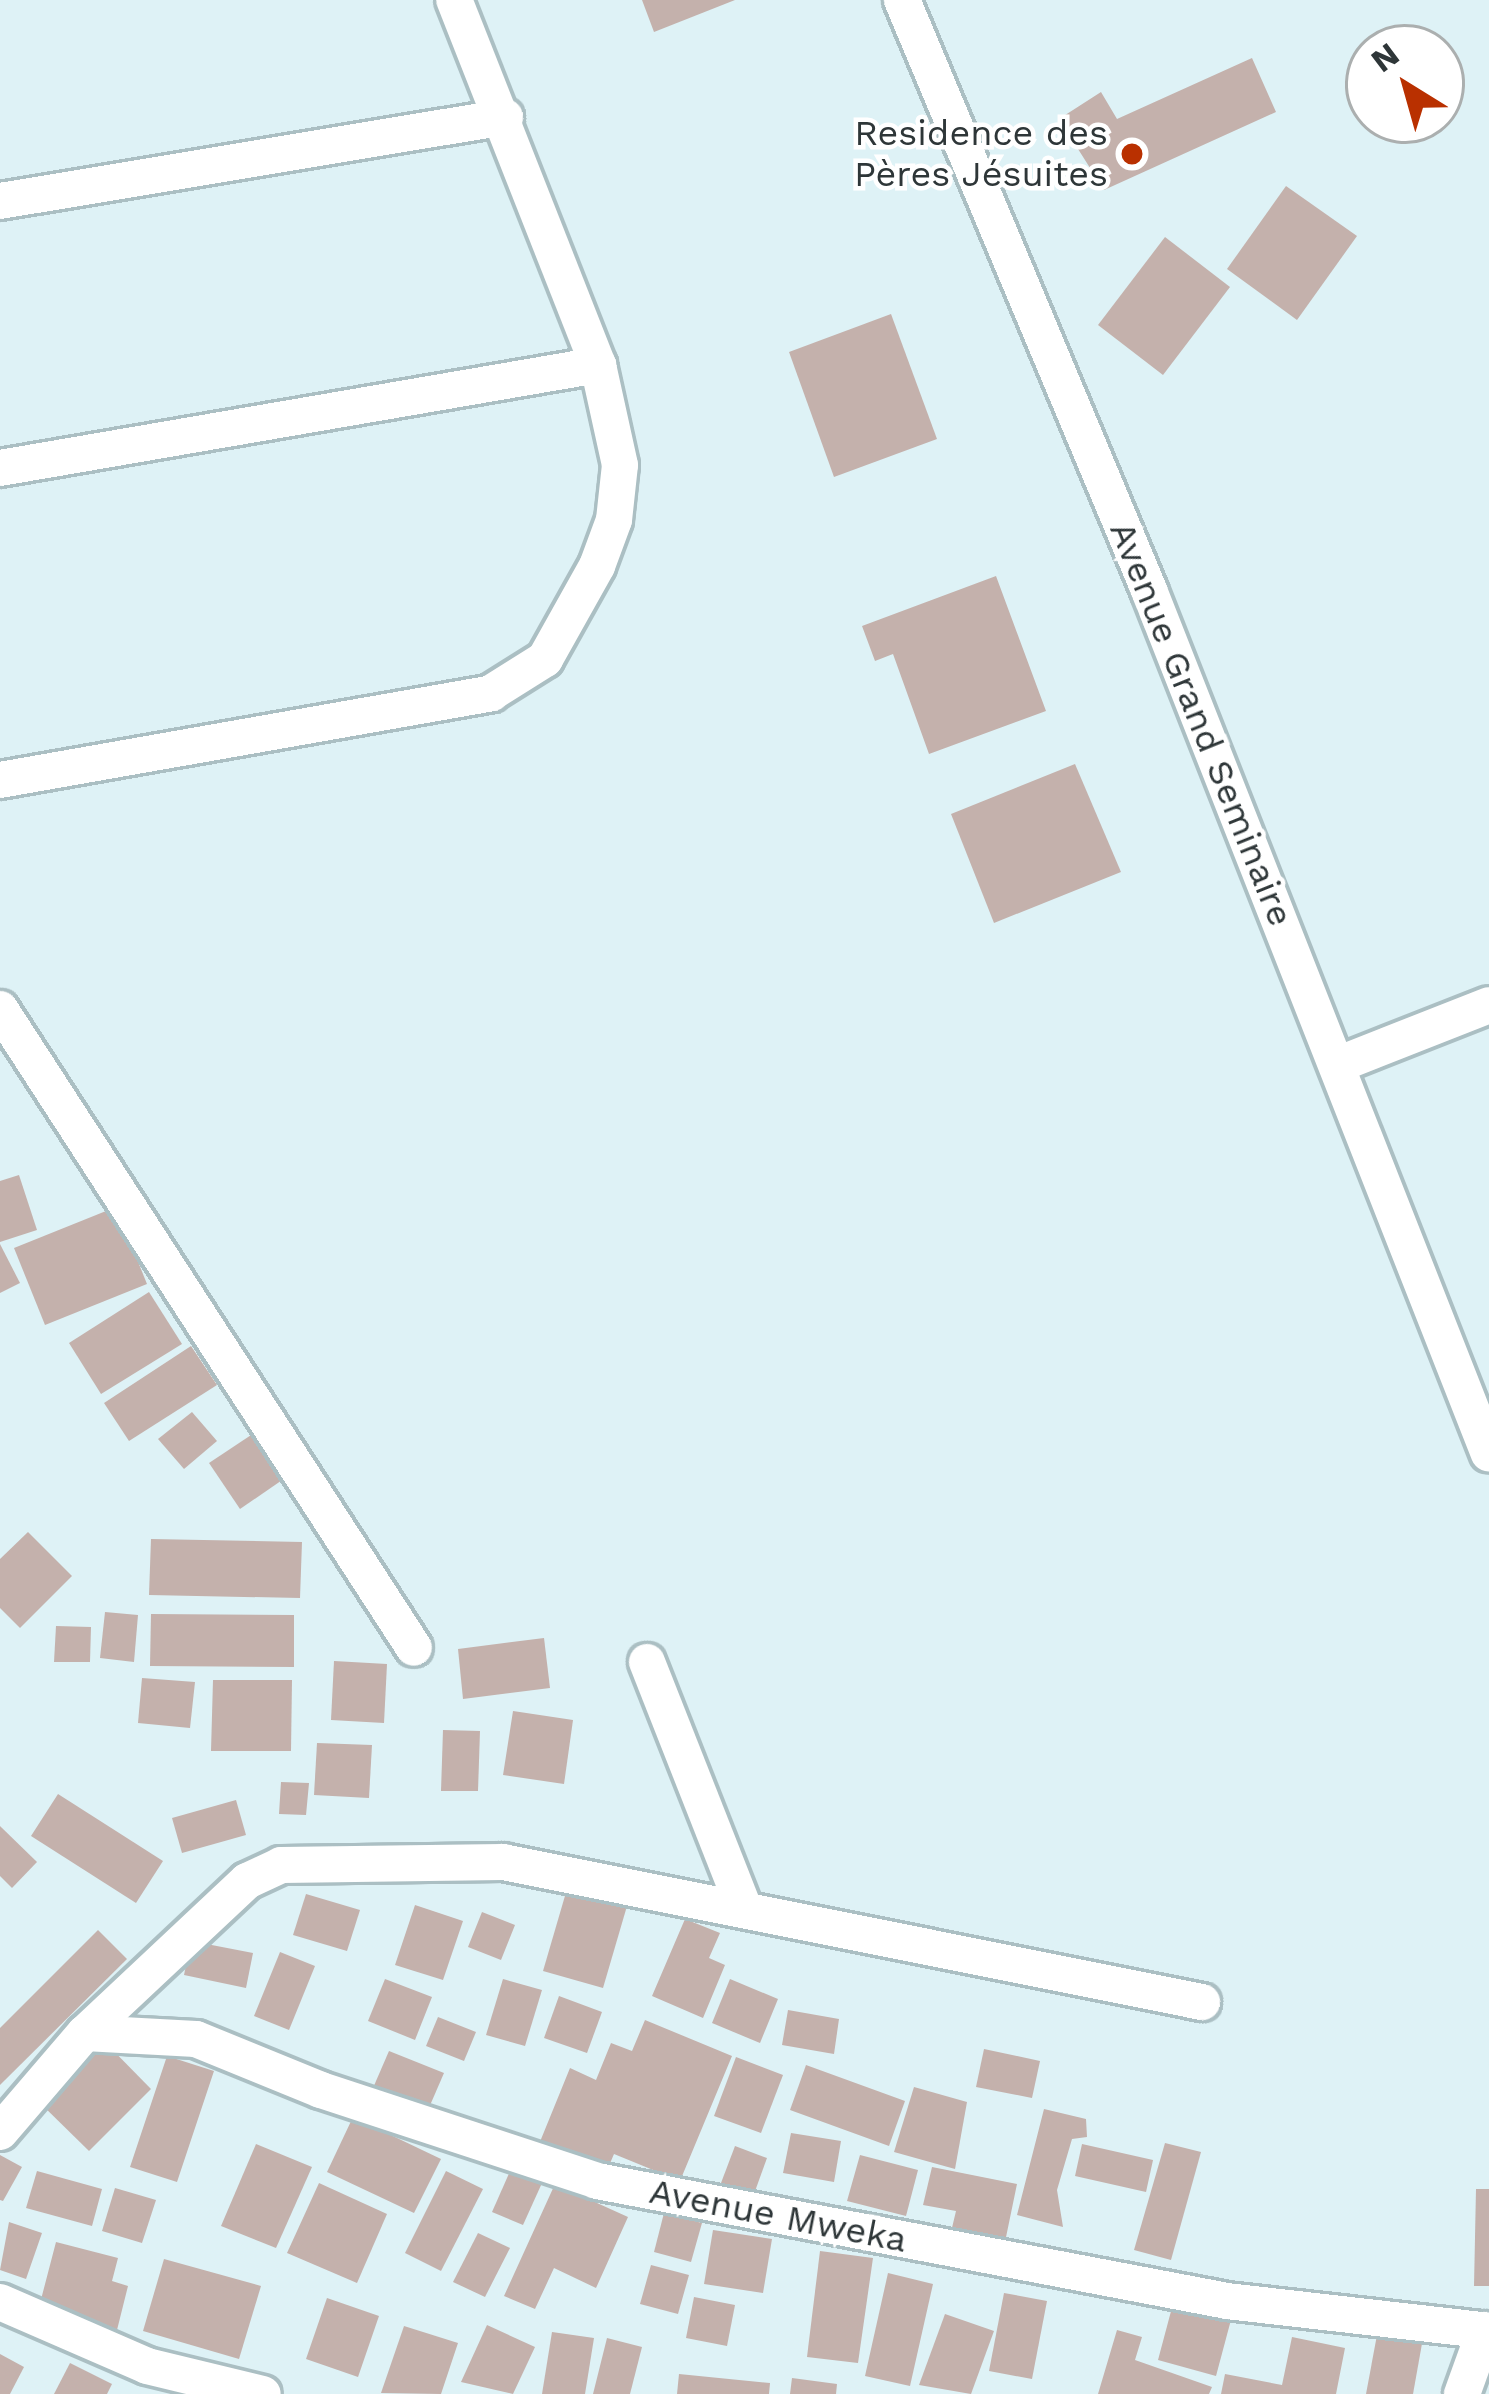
<!DOCTYPE html>
<meta charset="utf-8">
<style>
body{margin:0}
#map{position:relative;width:1489px;height:2394px;overflow:hidden;background:#def2f6;font-family:"Work Sans",sans-serif}
div>[style]{position:absolute}
.building>*{inset:0;background:#c4b1ac}
.roads{filter:drop-shadow(3px 0 #abbfc3) drop-shadow(-3px 0 #abbfc3) drop-shadow(0 3px #abbfc3) drop-shadow(0 -3px #abbfc3)}
.street>*{height:36px;margin:-18px;padding:0 18px;transform-origin:18px;border-radius:18px;background:#fff}
.dots>*{width:33px;height:33px;translate:-50% -50%;box-sizing:border-box;border:6px solid #fff;border-radius:50%}
span{translate:-50% -50%;white-space:nowrap;text-align:center;line-height:1.15;-webkit-text-stroke:9px #fff;paint-order:stroke}
.poi-label{font-size:36px;color:#2e3638}
.right{translate:-100% -50%;text-align:right}
.street-label{font-size:36px;color:#2e3638}
.north{position:absolute;left:1345px;top:24px;width:120px;height:120px;box-sizing:border-box;background:#fff;border:3px solid #abafaf;border-radius:50%;rotate:323deg;font-size:33px;font-weight:700;line-height:48px;text-align:center;color:#2e3638}
.north::after{content:'';display:block;margin:auto;width:42px;height:54px;background:#b93000;clip-path:polygon(50% 0,100% 100%,50% 72%,0 100%)}
</style>
<div id="map">
<div class="building">
<i style="clip-path:polygon(642px 0,735px 0,654px 32px)"></i>
<i style="clip-path:polygon(1252px 58px,1276px 112px,1104px 190px,1059px 119px,1101px 92px,1117px 119px)"></i>
<i style="clip-path:polygon(1286px 186px,1357px 236px,1297px 320px,1227px 269px)"></i>
<i style="clip-path:polygon(1165px 237px,1230px 287px,1163px 375px,1098px 325px)"></i>
<i style="clip-path:polygon(891px 314px,937px 439px,834px 477px,789px 352px)"></i>
<i style="clip-path:polygon(996px 576px,1046px 711px,929px 754px,893px 654px,875px 661px,862px 626px)"></i>
<i style="clip-path:polygon(1075px 764px,1121px 872px,994px 923px,951px 814px)"></i>
<i style="clip-path:polygon(19px 1175px,37px 1230px,0 1242px,0 1181px)"></i>
<i style="clip-path:polygon(116px 1207px,147px 1284px,45px 1325px,14px 1248px)"></i>
<i style="clip-path:polygon(0 1244px,20px 1283px,0 1293px)"></i>
<i style="clip-path:polygon(149px 1292px,182px 1344px,101px 1394px,69px 1343px)"></i>
<i style="clip-path:polygon(191px 1346px,217px 1385px,129px 1441px,104px 1403px)"></i>
<i style="clip-path:polygon(192px 1412px,217px 1441px,184px 1469px,158px 1439px)"></i>
<i style="clip-path:polygon(257px 1431px,288px 1476px,240px 1509px,209px 1463px)"></i>
<i style="clip-path:polygon(28px 1532px,72px 1576px,20px 1628px,0 1608px,0 1559px)"></i>
<i style="clip-path:polygon(151px 1539px,302px 1542px,300px 1598px,149px 1595px)"></i>
<i style="clip-path:polygon(105px 1612px,138px 1615px,134px 1662px,100px 1658px)"></i>
<i style="clip-path:polygon(151px 1614px,294px 1615px,294px 1667px,150px 1666px)"></i>
<i style="clip-path:polygon(56px 1626px,91px 1627px,90px 1662px,54px 1662px)"></i>
<i style="clip-path:polygon(544px 1638px,550px 1688px,463px 1699px,458px 1649px)"></i>
<i style="clip-path:polygon(334px 1661px,387px 1664px,384px 1723px,331px 1720px)"></i>
<i style="clip-path:polygon(142px 1678px,195px 1682px,190px 1728px,138px 1723px)"></i>
<i style="clip-path:polygon(213px 1680px,292px 1680px,291px 1751px,211px 1751px)"></i>
<i style="clip-path:polygon(513px 1711px,573px 1720px,564px 1784px,503px 1775px)"></i>
<i style="clip-path:polygon(443px 1730px,480px 1731px,478px 1791px,441px 1791px)"></i>
<i style="clip-path:polygon(317px 1743px,372px 1745px,369px 1798px,314px 1795px)"></i>
<i style="clip-path:polygon(281px 1782px,309px 1783px,306px 1815px,279px 1814px)"></i>
<i style="clip-path:polygon(58px 1794px,163px 1861px,136px 1903px,31px 1836px)"></i>
<i style="clip-path:polygon(236px 1800px,246px 1835px,182px 1853px,172px 1818px)"></i>
<i style="clip-path:polygon(0 1826px,37px 1862px,12px 1888px,0 1876px)"></i>
<i style="clip-path:polygon(567px 1889px,627px 1906px,603px 1988px,543px 1971px)"></i>
<i style="clip-path:polygon(306px 1894px,360px 1910px,347px 1951px,293px 1935px)"></i>
<i style="clip-path:polygon(415px 1905px,463px 1921px,443px 1980px,395px 1965px)"></i>
<i style="clip-path:polygon(482px 1912px,515px 1925px,501px 1960px,468px 1947px)"></i>
<i style="clip-path:polygon(685px 1919px,720px 1933px,709px 1958px,725px 1965px,703px 2018px,652px 1996px)"></i>
<i style="clip-path:polygon(98px 1930px,127px 1959px,0 2085px,0 2028px)"></i>
<i style="clip-path:polygon(191px 1941px,253px 1953px,246px 1988px,184px 1975px)"></i>
<i style="clip-path:polygon(280px 1952px,315px 1966px,289px 2030px,254px 2016px)"></i>
<i style="clip-path:polygon(385px 1979px,432px 1997px,415px 2040px,368px 2021px)"></i>
<i style="clip-path:polygon(503px 1979px,542px 1990px,525px 2046px,486px 2035px)"></i>
<i style="clip-path:polygon(730px 1979px,778px 1999px,760px 2043px,712px 2023px)"></i>
<i style="clip-path:polygon(559px 1996px,602px 2012px,587px 2053px,544px 2038px)"></i>
<i style="clip-path:polygon(788px 2010px,839px 2019px,834px 2054px,782px 2045px)"></i>
<i style="clip-path:polygon(438px 2017px,476px 2032px,464px 2061px,426px 2046px)"></i>
<i style="clip-path:polygon(645px 2020px,732px 2056px,680px 2181px,614px 2154px,602px 2182px,535px 2154px,570px 2068px,596px 2080px,611px 2043px,632px 2051px)"></i>
<i style="clip-path:polygon(99px 2036px,151px 2089px,89px 2151px,36px 2099px)"></i>
<i style="clip-path:polygon(984px 2049px,1040px 2061px,1032px 2098px,976px 2087px)"></i>
<i style="clip-path:polygon(389px 2051px,444px 2073px,428px 2110px,373px 2088px)"></i>
<i style="clip-path:polygon(167px 2056px,214px 2071px,177px 2182px,130px 2167px)"></i>
<i style="clip-path:polygon(736px 2057px,783px 2075px,761px 2133px,714px 2116px)"></i>
<i style="clip-path:polygon(806px 2065px,905px 2101px,889px 2146px,790px 2110px)"></i>
<i style="clip-path:polygon(914px 2087px,967px 2102px,955px 2169px,894px 2152px)"></i>
<i style="clip-path:polygon(1044px 2109px,1086px 2119px,1087px 2137px,1072px 2139px,1057px 2190px,1063px 2227px,1017px 2215px)"></i>
<i style="clip-path:polygon(353px 2117px,441px 2159px,414px 2213px,327px 2172px)"></i>
<i style="clip-path:polygon(791px 2133px,841px 2141px,834px 2182px,783px 2173px)"></i>
<i style="clip-path:polygon(1165px 2143px,1201px 2152px,1171px 2260px,1134px 2250px)"></i>
<i style="clip-path:polygon(256px 2144px,312px 2167px,276px 2248px,221px 2226px)"></i>
<i style="clip-path:polygon(1082px 2144px,1153px 2160px,1146px 2192px,1075px 2176px)"></i>
<i style="clip-path:polygon(735px 2146px,767px 2158px,754px 2194px,721px 2183px)"></i>
<i style="clip-path:polygon(0 2155px,22px 2167px,3px 2201px,0 2200px)"></i>
<i style="clip-path:polygon(860px 2155px,918px 2170px,906px 2216px,847px 2201px)"></i>
<i style="clip-path:polygon(932px 2167px,1017px 2184px,1005px 2242px,951px 2232px,956px 2211px,923px 2205px)"></i>
<i style="clip-path:polygon(511px 2169px,542px 2183px,523px 2225px,492px 2212px)"></i>
<i style="clip-path:polygon(37px 2171px,102px 2189px,92px 2226px,26px 2208px)"></i>
<i style="clip-path:polygon(446px 2171px,483px 2189px,441px 2271px,405px 2253px)"></i>
<i style="clip-path:polygon(319px 2183px,387px 2214px,357px 2283px,287px 2253px)"></i>
<i style="clip-path:polygon(555px 2184px,628px 2217px,596px 2288px,554px 2268px,535px 2309px,504px 2296px)"></i>
<i style="clip-path:polygon(115px 2188px,156px 2200px,142px 2243px,102px 2231px)"></i>
<i style="clip-path:polygon(1476px 2189px,1489px 2189px,1489px 2286px,1474px 2286px)"></i>
<i style="clip-path:polygon(664px 2213px,702px 2223px,691px 2262px,654px 2252px)"></i>
<i style="clip-path:polygon(9px 2222px,42px 2233px,26px 2279px,0 2270px)"></i>
<i style="clip-path:polygon(713px 2230px,772px 2239px,763px 2293px,704px 2284px)"></i>
<i style="clip-path:polygon(478px 2233px,510px 2248px,485px 2297px,453px 2282px)"></i>
<i style="clip-path:polygon(56px 2242px,118px 2258px,112px 2281px,128px 2286px,117px 2330px,38px 2311px)"></i>
<i style="clip-path:polygon(820px 2251px,873px 2258px,858px 2363px,807px 2357px)"></i>
<i style="clip-path:polygon(164px 2259px,261px 2286px,239px 2359px,143px 2331px)"></i>
<i style="clip-path:polygon(651px 2265px,689px 2275px,678px 2314px,640px 2304px)"></i>
<i style="clip-path:polygon(888px 2273px,933px 2284px,910px 2386px,865px 2376px)"></i>
<i style="clip-path:polygon(1004px 2293px,1047px 2301px,1032px 2379px,989px 2371px)"></i>
<i style="clip-path:polygon(694px 2297px,735px 2305px,727px 2346px,686px 2338px)"></i>
<i style="clip-path:polygon(327px 2298px,379px 2316px,358px 2377px,306px 2359px)"></i>
<i style="clip-path:polygon(1174px 2300px,1232px 2316px,1216px 2376px,1158px 2360px)"></i>
<i style="clip-path:polygon(945px 2314px,994px 2331px,971px 2394px,919px 2385px)"></i>
<i style="clip-path:polygon(487px 2325px,535px 2347px,513px 2394px,461px 2382px)"></i>
<i style="clip-path:polygon(404px 2326px,458px 2343px,441px 2394px,381px 2393px)"></i>
<i style="clip-path:polygon(1117px 2330px,1142px 2337px,1135px 2360px,1212px 2387px,1209px 2394px,1098px 2394px)"></i>
<i style="clip-path:polygon(552px 2332px,594px 2338px,585px 2394px,542px 2394px)"></i>
<i style="clip-path:polygon(1377px 2335px,1423px 2338px,1413px 2394px,1366px 2394px)"></i>
<i style="clip-path:polygon(1292px 2337px,1345px 2348px,1336px 2394px,1221px 2394px,1225px 2374px,1282px 2385px)"></i>
<i style="clip-path:polygon(607px 2338px,642px 2347px,630px 2394px,593px 2394px)"></i>
<i style="clip-path:polygon(0 2354px,24px 2367px,10px 2394px,0 2394px)"></i>
<i style="clip-path:polygon(70px 2363px,112px 2384px,107px 2394px,54px 2394px)"></i>
<i style="clip-path:polygon(679px 2374px,770px 2383px,769px 2394px,677px 2394px)"></i>
<i style="clip-path:polygon(792px 2378px,837px 2384px,836px 2394px,790px 2394px)"></i>
</div>
<div class="roads">
<div class="street">
<i style="left:902px;top:0;width:640px;rotate:67.28deg"></i>
<i style="left:1149px;top:590px;width:928px;rotate:68.52deg"></i>
<i style="left:0;top:201px;width:512px;rotate:-9.44deg"></i>
<i style="left:0;top:468px;width:607px;rotate:-9.77deg"></i>
<i style="left:0;top:780px;width:499px;rotate:-10deg"></i>
<i style="left:491px;top:693px;width:64px;rotate:-32.2deg"></i>
<i style="left:545px;top:659px;width:107px;rotate:-60.8deg"></i>
<i style="left:597px;top:566px;width:49px;rotate:-69.7deg"></i>
<i style="left:614px;top:520px;width:55px;rotate:-83.8deg"></i>
<i style="left:620px;top:465px;width:102px;rotate:-102.4deg"></i>
<i style="left:598px;top:365px;width:392px;rotate:-111.5deg"></i>
<i style="left:0;top:1009px;width:761px;rotate:57.06deg"></i>
<i style="left:1337px;top:1065px;width:163px;rotate:-21.5deg"></i>
<i style="left:647px;top:1662px;width:264px;rotate:68.5deg"></i>
<i style="left:85px;top:2033px;width:111px;rotate:3.1deg"></i>
<i style="left:196px;top:2039px;width:135px;rotate:22.2deg"></i>
<i style="left:321px;top:2090px;width:291px;rotate:18.2deg"></i>
<i style="left:597px;top:2181px;width:641px;rotate:10.78deg"></i>
<i style="left:1227px;top:2301px;width:264px;rotate:6.5deg"></i>
<i style="left:0;top:2132px;width:130px;rotate:-49.4deg"></i>
<i style="left:85px;top:2033px;width:222px;rotate:-43.2deg"></i>
<i style="left:247px;top:1881px;width:38px;rotate:-25deg"></i>
<i style="left:281px;top:1865px;width:222px;rotate:-0.8deg"></i>
<i style="left:503px;top:1862px;width:713px;rotate:11.33deg"></i>
<i style="left:0;top:2302px;width:160px;rotate:23.5deg"></i>
<i style="left:147px;top:2366px;width:119px;rotate:13.6deg"></i>
<i style="left:1462px;top:2394px;width:68px;rotate:-70.2deg"></i>
</div>
</div>
<div class="dots">
<i style="left:1132px;top:154px;background:#b93000"></i>
</div>
<div class="poi-label">
<span class="right" style="left:1108px;top:154px">Residence des<br>Pères Jésuites</span>
</div>
<div class="street-label">
<span style="left:1201px;top:724px;rotate:68deg">Avenue Grand Seminaire</span>
<span style="left:778px;top:2216px;rotate:11deg">Avenue Mweka</span>
</div>
<div class="north">N</div>
</div>
